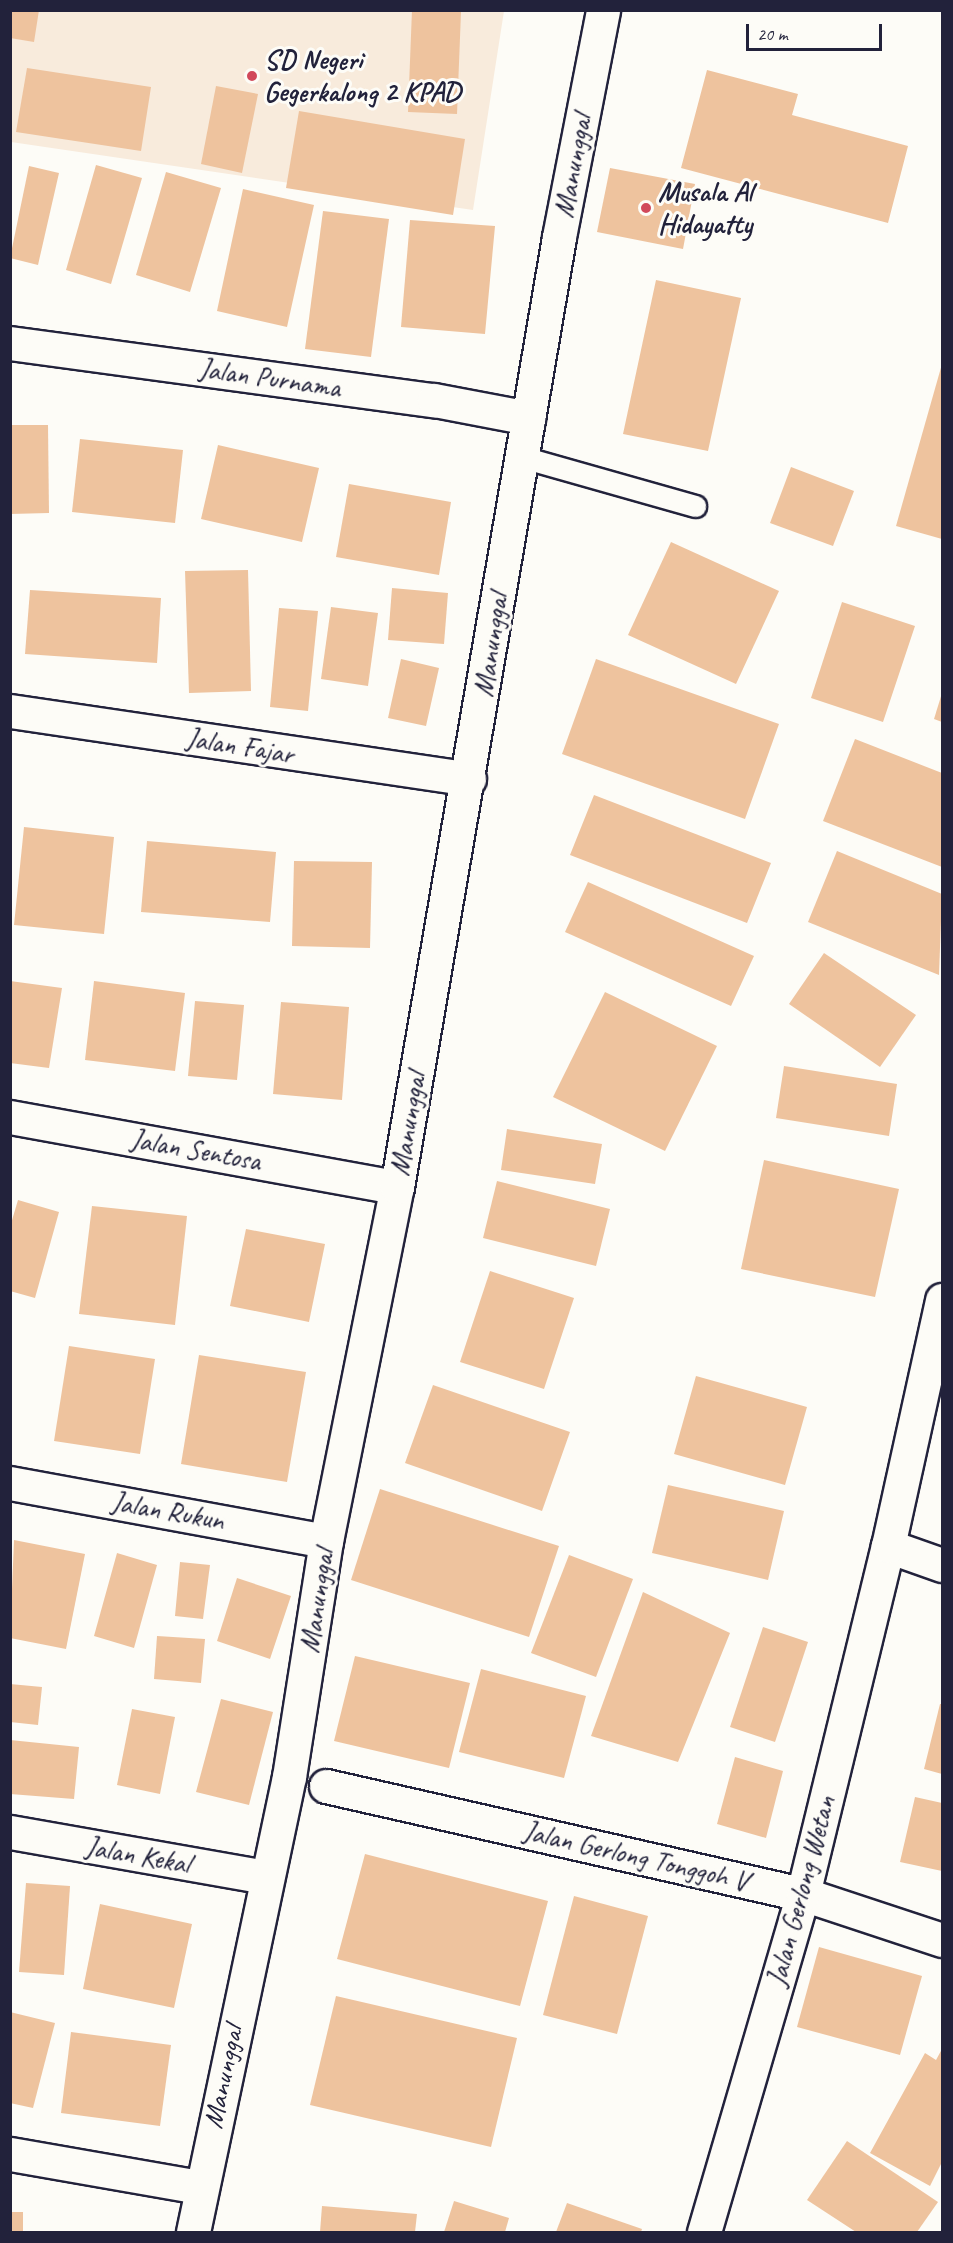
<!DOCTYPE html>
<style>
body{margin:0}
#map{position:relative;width:953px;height:2243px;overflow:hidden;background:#fdfcf7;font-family:Caveat,sans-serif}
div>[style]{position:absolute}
.built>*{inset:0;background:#f8ebdc}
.building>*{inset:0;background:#eec39e}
.roads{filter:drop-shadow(2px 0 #22223b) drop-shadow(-2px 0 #22223b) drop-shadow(0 2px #22223b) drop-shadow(0 -2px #22223b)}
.service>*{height:21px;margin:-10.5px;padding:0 10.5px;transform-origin:10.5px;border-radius:10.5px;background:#fdfcf7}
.minor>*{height:33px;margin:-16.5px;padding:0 16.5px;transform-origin:16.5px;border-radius:16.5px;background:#fdfcf7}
.dots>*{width:16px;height:16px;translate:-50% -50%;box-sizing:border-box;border:3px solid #fdfcf7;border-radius:50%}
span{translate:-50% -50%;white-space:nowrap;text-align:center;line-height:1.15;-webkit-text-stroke:6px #fdfcf7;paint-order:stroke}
.poi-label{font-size:28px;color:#22223b;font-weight:700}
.left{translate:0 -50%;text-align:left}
.street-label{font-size:28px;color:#22223b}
.frame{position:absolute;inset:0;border:12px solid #22223b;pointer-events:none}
.scale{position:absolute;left:746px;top:24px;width:136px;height:27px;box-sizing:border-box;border:3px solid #22223b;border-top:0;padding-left:8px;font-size:18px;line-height:21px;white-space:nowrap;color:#22223b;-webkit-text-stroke:4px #fdfcf7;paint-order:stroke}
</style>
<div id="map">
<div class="built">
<i style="clip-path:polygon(11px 11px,504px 11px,473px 210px,11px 142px)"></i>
</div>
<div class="building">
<i style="clip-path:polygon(10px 10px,39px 10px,34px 42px,10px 38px)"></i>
<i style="clip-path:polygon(412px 10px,461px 12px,457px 114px,408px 112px)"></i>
<i style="clip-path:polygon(27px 68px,151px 87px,141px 151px,16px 132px)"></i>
<i style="clip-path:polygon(707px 70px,798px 94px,792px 115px,908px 146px,888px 223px,681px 168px)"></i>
<i style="clip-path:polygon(216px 86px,258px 94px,242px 173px,201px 164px)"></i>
<i style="clip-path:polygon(299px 111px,465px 139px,453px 215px,286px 188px)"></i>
<i style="clip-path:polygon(96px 165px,142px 178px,111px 284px,66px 270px)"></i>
<i style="clip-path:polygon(29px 166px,59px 173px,38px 265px,10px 258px)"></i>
<i style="clip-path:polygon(610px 168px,695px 184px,683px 249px,597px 232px)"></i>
<i style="clip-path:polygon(166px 172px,221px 188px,190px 292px,136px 275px)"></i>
<i style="clip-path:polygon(243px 189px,314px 205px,287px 327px,217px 311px)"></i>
<i style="clip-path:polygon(323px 211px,389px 219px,371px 357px,305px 349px)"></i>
<i style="clip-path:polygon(410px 220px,495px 226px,485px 334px,401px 327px)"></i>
<i style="clip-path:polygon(656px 280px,741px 298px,708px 451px,623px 434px)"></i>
<i style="clip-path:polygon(942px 364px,942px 539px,896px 526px)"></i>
<i style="clip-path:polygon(10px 425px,48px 425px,49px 513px,10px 514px)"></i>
<i style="clip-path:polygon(80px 439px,183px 450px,175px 523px,72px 512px)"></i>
<i style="clip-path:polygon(218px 445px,319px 468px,302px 542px,201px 519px)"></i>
<i style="clip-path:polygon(791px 467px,854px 491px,833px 546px,770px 523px)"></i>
<i style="clip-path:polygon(349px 484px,451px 502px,439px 575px,336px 557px)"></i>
<i style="clip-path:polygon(671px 542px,779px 591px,736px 684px,628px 635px)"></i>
<i style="clip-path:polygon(248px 570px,251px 691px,189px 693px,185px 571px)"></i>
<i style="clip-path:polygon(392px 588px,448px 593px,444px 644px,388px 640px)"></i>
<i style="clip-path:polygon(30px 590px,161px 598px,157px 663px,25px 654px)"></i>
<i style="clip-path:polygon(842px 602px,915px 626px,883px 722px,811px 698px)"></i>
<i style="clip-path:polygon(331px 607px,378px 613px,368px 686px,321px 679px)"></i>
<i style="clip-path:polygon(279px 608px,318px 611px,308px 711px,270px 707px)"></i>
<i style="clip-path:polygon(401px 659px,439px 668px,426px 726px,388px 718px)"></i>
<i style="clip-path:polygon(596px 659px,779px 724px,745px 819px,562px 754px)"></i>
<i style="clip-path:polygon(942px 693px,942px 722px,934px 719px)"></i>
<i style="clip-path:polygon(855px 739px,942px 773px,942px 867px,823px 821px)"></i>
<i style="clip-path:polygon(594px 795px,771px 863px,747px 923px,570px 855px)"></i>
<i style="clip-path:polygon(24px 827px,114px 837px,104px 934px,14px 925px)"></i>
<i style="clip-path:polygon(147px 841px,276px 852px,270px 922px,141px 912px)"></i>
<i style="clip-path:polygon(837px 851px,942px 894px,939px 975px,808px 922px)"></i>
<i style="clip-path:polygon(294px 861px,372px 862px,370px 948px,292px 946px)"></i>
<i style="clip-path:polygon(588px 882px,754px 956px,731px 1006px,565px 932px)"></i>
<i style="clip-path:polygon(824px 953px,916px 1015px,880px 1067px,789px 1004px)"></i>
<i style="clip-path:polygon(10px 981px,62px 988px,49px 1068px,10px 1063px)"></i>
<i style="clip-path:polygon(94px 981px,185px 993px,175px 1071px,85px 1060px)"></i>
<i style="clip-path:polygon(605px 992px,717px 1046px,665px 1151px,553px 1097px)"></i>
<i style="clip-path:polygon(195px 1001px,244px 1005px,237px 1080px,188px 1076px)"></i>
<i style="clip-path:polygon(281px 1002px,349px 1007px,342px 1100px,273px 1094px)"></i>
<i style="clip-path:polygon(784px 1066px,897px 1084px,889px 1136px,776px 1118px)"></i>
<i style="clip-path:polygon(507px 1129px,602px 1144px,595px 1184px,501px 1170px)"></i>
<i style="clip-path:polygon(764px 1160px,899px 1189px,875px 1297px,741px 1269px)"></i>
<i style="clip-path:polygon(497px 1181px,610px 1209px,596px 1266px,483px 1238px)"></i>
<i style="clip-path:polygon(18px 1200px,59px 1212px,35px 1298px,10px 1291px,10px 1227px)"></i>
<i style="clip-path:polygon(92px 1206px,187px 1216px,175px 1325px,79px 1314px)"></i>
<i style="clip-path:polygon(246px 1229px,325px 1244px,309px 1322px,230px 1306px)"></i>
<i style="clip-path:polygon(490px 1271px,574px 1298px,544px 1389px,460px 1362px)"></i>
<i style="clip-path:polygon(69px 1346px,155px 1359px,140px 1454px,54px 1441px)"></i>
<i style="clip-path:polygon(199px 1355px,306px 1372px,287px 1482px,181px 1464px)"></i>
<i style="clip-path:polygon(696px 1376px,807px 1407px,785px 1485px,674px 1454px)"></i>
<i style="clip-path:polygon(433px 1385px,570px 1432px,542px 1511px,405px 1463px)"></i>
<i style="clip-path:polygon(668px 1485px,784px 1511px,768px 1580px,652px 1553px)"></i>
<i style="clip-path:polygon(380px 1489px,559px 1546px,529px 1637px,351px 1580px)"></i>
<i style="clip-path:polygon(14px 1540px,85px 1554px,66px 1649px,10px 1638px)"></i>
<i style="clip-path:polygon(117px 1553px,157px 1565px,134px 1648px,94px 1636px)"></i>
<i style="clip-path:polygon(569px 1555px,633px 1579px,596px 1677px,531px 1653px)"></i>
<i style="clip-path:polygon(180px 1562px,210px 1565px,203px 1619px,175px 1616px)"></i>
<i style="clip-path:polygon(237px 1578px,291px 1596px,270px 1659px,217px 1641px)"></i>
<i style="clip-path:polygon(643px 1592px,730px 1633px,678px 1762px,591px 1736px)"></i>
<i style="clip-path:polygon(763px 1627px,808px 1642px,775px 1742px,730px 1727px)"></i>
<i style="clip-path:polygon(157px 1636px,205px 1639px,201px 1683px,154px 1679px)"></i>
<i style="clip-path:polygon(355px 1656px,470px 1683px,449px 1768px,334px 1741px)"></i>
<i style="clip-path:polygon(481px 1669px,586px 1696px,564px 1778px,459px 1752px)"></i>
<i style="clip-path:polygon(10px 1684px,42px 1687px,38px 1725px,10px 1722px)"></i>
<i style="clip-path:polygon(221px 1699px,273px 1712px,249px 1805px,196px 1792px)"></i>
<i style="clip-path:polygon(940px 1704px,942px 1704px,942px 1774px,924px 1769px)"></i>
<i style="clip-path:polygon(132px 1709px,175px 1717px,160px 1794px,117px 1785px)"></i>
<i style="clip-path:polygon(10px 1740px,79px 1747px,74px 1799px,10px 1794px)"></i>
<i style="clip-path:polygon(735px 1757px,783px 1771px,766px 1838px,717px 1824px)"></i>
<i style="clip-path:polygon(915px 1797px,942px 1803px,942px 1871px,900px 1862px)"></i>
<i style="clip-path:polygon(365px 1854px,548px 1901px,520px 2006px,337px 1959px)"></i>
<i style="clip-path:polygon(26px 1883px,70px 1886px,64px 1975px,19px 1972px)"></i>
<i style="clip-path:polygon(574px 1896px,648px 1916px,617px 2034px,543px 2015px)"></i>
<i style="clip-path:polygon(100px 1904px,192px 1924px,174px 2008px,83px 1989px)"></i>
<i style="clip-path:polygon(819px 1947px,922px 1976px,900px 2055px,797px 2027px)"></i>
<i style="clip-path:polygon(336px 1996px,517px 2038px,491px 2147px,310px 2105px)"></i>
<i style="clip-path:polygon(10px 2012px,55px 2023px,33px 2108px,10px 2103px)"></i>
<i style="clip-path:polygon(71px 2032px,171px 2045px,160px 2126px,61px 2113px)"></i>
<i style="clip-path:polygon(942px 2049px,942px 2162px,930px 2186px,870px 2153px,925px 2053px,936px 2060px)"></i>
<i style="clip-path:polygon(847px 2141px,938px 2202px,917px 2232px,856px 2232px,807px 2200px)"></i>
<i style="clip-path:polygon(454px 2201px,509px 2218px,505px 2232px,444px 2232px)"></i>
<i style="clip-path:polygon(567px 2203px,642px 2229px,641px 2232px,556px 2232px)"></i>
<i style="clip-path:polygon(322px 2206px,417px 2214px,415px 2232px,320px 2232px)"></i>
<i style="clip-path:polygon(10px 2212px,23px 2212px,23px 2232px,10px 2232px)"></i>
</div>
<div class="roads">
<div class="service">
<i style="left:522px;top:457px;width:180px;rotate:15.8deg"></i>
</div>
<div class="minor">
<i style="left:10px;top:343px;width:428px;rotate:7.7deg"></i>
<i style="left:434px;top:400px;width:96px;rotate:10.8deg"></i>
<i style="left:10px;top:711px;width:464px;rotate:8.4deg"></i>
<i style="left:10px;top:1117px;width:393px;rotate:10.3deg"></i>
<i style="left:10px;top:1483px;width:321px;rotate:10.4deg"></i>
<i style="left:888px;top:1546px;width:57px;rotate:19.4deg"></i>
<i style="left:326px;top:1786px;width:489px;rotate:12.8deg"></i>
<i style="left:803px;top:1894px;width:146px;rotate:18.3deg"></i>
<i style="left:10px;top:1832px;width:259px;rotate:10deg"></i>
<i style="left:10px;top:2154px;width:193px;rotate:9.9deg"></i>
<i style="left:193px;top:2232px;width:465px;rotate:-78.1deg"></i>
<i style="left:289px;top:1777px;width:239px;rotate:-81.1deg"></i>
<i style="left:326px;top:1541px;width:361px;rotate:-78.7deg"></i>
<i style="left:397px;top:1187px;width:964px;rotate:-80.32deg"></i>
<i style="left:559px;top:237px;width:231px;rotate:-79deg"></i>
<i style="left:704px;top:2232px;width:352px;rotate:-73.7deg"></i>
<i style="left:803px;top:1894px;width:358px;rotate:-76.3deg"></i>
<i style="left:888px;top:1546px;width:252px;rotate:-77.6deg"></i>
</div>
</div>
<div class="dots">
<i style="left:252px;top:76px;background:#d1495b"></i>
<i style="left:646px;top:208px;background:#d1495b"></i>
</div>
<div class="poi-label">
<span class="left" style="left:264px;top:76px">SD Negeri<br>Gegerkalong 2 KPAD</span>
<span class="left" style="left:658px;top:208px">Musala Al<br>Hidayatty</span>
</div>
<div class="street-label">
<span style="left:573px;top:166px;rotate:-79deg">Manunggal</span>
<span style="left:270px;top:378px;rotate:8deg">Jalan Purnama</span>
<span style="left:491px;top:645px;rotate:-81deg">Manunggal</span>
<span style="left:240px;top:746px;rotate:9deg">Jalan Fajar</span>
<span style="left:408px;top:1124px;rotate:-80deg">Manunggal</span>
<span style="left:196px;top:1150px;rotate:10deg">Jalan Sentosa</span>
<span style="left:168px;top:1511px;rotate:10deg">Jalan Rukun</span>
<span style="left:317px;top:1601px;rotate:-81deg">Manunggal</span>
<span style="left:138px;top:1855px;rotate:10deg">Jalan Kekal</span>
<span style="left:636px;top:1856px;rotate:13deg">Jalan Gerlong Tonggoh V</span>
<span style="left:801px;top:1891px;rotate:-75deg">Jalan Gerlong Wetan</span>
<span style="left:223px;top:2077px;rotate:-78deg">Manunggal</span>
</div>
<div class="frame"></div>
<div class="scale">20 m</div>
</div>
